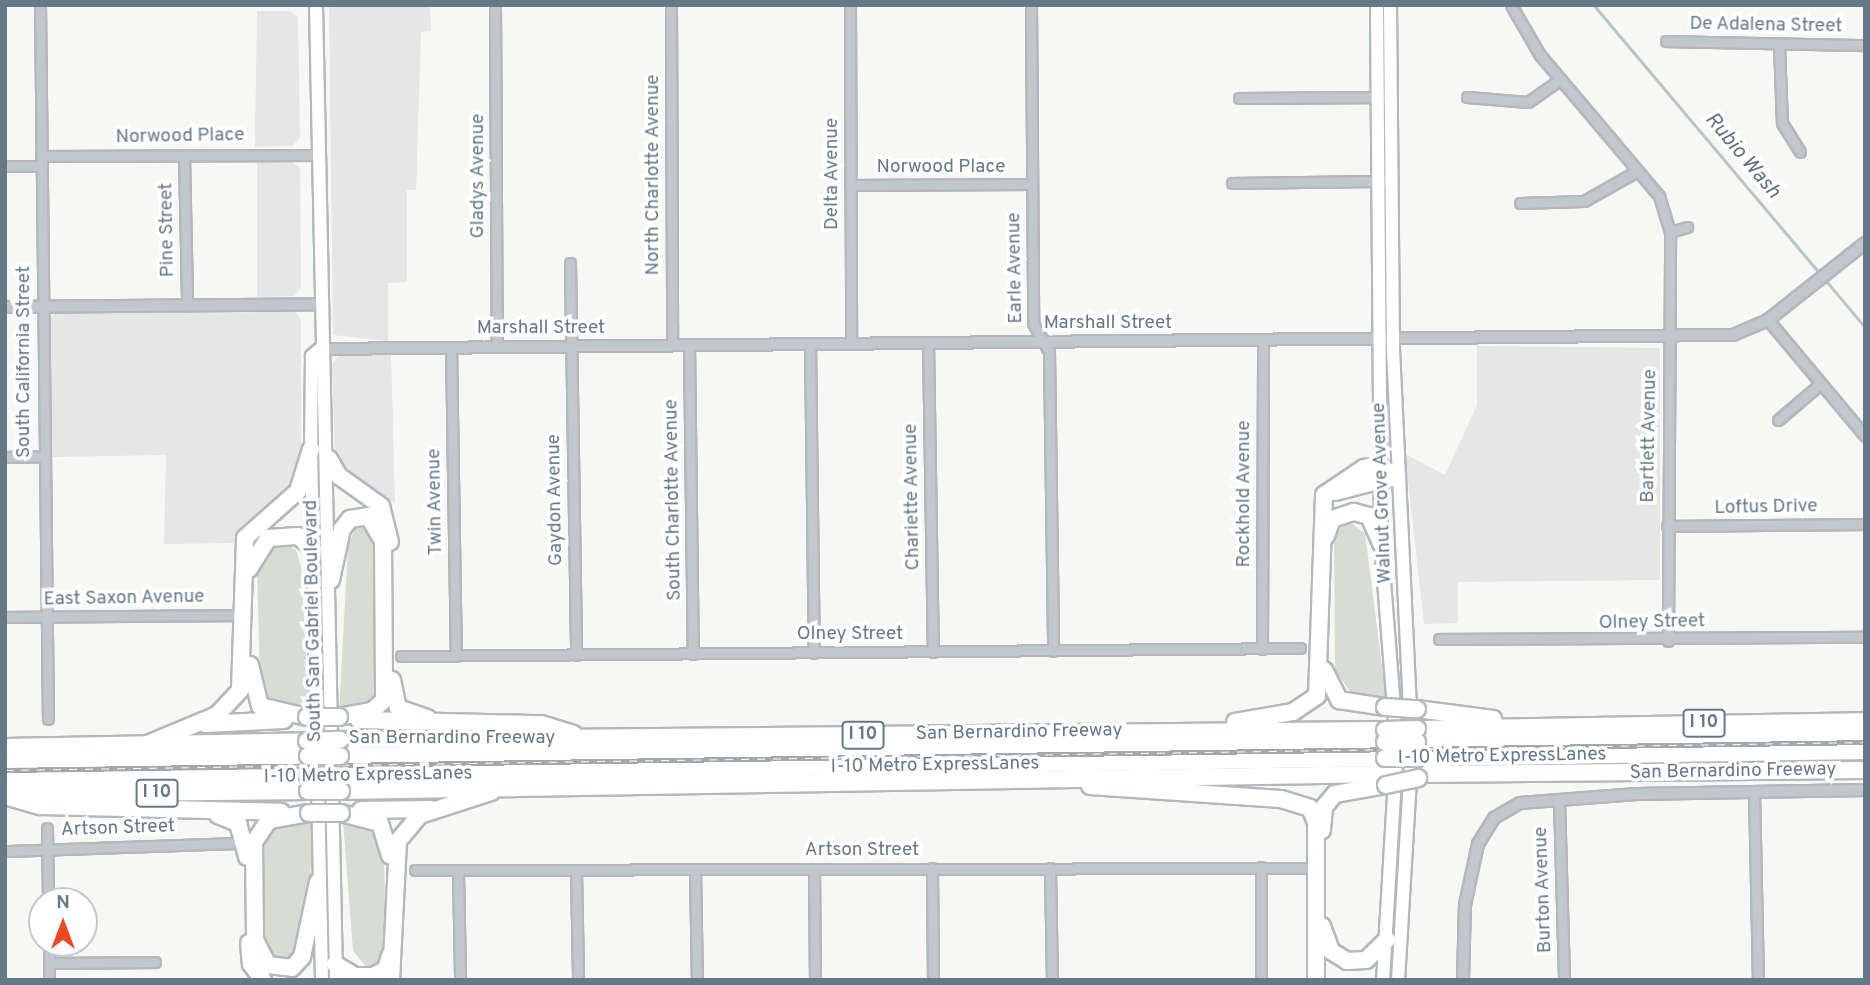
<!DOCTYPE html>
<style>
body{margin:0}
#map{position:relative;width:1870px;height:985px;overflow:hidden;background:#f7f7f4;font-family:Overpass,sans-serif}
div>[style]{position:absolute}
.built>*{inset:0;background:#e5e6e5}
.green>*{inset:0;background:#d7ddd3}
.stream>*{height:2.5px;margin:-1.25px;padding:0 1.25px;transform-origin:1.25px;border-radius:1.25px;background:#b8c6c9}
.roads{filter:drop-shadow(2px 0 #b2b9be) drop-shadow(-2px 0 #b2b9be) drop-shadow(0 2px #b2b9be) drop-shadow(0 -2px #b2b9be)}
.minor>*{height:9px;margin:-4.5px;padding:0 4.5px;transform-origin:4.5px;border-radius:4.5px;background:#c2c7cb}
.tertiary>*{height:10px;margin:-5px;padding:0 5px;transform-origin:5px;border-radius:5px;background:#c2c7cb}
.secondary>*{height:12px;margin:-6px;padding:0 6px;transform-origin:6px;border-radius:6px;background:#fff}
.motorway>*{height:16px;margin:-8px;padding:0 8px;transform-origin:8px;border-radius:8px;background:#fff}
.rail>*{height:5px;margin-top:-2.5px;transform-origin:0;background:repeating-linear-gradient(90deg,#fff 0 8px,#a1a9af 0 16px);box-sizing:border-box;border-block:2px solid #a1a9af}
.bridges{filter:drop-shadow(2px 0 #b5babd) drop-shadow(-2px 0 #b5babd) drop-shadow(0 2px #b5babd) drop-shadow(0 -2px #b5babd)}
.motorway-bridge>*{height:16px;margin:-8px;padding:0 8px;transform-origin:8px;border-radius:8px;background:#fff}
span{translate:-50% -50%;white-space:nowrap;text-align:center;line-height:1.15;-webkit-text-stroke:7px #fff;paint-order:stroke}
.shield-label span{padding:2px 5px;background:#fff;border:2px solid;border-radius:5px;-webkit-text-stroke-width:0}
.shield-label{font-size:18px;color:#657987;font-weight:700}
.street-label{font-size:19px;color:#657987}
.water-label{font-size:21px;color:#5c747c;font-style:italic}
.frame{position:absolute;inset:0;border:7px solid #657987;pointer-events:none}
.north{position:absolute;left:28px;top:887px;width:70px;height:70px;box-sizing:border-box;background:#fff;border:2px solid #c1c9cf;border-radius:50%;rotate:0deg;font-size:19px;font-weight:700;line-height:28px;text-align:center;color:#657987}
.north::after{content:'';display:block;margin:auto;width:24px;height:32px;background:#eb4a21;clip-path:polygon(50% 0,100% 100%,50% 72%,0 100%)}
</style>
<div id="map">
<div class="built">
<i style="clip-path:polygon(329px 5px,430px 5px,431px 31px,421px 32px,416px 190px,407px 190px,407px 282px,388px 283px,388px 341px,333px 335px)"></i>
<i style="clip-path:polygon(257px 11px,290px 11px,298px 17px,300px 138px,292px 146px,255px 147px)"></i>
<i style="clip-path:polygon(257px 162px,292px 162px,300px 168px,301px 288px,294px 296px,257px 297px)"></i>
<i style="clip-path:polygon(295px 312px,301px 320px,301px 470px,289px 492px,241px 526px,236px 543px,164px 544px,166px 455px,51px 457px,49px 319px,55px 313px)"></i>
<i style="clip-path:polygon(1477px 346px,1660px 348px,1660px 580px,1458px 582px,1458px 623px,1424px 624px,1405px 454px,1445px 475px,1477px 405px)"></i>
<i style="clip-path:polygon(339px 355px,391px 355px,395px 503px,335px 460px,332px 364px)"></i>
</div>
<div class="green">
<i style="clip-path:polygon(1348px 521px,1365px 533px,1386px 698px,1351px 693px,1335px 671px,1334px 535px)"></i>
<i style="clip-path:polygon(365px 525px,377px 542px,379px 696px,372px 707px,339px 713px,348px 546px,355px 529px)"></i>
<i style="clip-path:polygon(282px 541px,296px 550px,301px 566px,309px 710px,270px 706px,260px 681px,257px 567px,264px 547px)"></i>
<i style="clip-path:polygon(343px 821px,366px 823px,376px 831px,384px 858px,386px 950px,376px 967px,366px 967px,353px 951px)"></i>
<i style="clip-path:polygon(288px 822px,312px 822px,312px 847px,308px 912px,296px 956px,281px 961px,264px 944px,258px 853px,268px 828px)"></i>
</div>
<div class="stream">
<i style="left:1594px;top:5px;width:351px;rotate:49.9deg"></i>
<i style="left:1824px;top:278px;width:64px;rotate:50.1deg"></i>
</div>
<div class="roads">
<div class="minor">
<i style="left:40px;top:5px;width:714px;rotate:89.36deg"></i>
<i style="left:495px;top:5px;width:341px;rotate:89.7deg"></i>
<i style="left:671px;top:5px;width:339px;rotate:89.8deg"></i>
<i style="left:850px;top:5px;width:338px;rotate:89.8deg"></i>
<i style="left:1031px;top:5px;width:318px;rotate:89.6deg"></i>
<i style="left:1033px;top:323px;width:33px;rotate:61deg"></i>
<i style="left:1049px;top:352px;width:299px;rotate:89.2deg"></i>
<i style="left:1511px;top:5px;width:58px;rotate:59.9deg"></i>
<i style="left:1540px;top:55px;width:185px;rotate:49.8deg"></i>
<i style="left:1659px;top:196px;width:38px;rotate:73deg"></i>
<i style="left:1670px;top:232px;width:18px;rotate:-16deg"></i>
<i style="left:1666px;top:41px;width:199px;rotate:1.2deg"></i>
<i style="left:1779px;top:46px;width:77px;rotate:87.8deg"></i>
<i style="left:1782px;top:123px;width:34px;rotate:58deg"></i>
<i style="left:1467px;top:97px;width:61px;rotate:4.7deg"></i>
<i style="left:1528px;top:102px;width:39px;rotate:-35deg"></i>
<i style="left:1239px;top:98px;width:152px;rotate:-0.4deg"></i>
<i style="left:184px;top:155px;width:149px;rotate:88.8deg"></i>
<i style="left:41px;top:156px;width:277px;rotate:-0.2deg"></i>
<i style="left:5px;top:166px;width:36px"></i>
<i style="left:1232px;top:183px;width:152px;rotate:-0.8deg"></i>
<i style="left:850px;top:185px;width:182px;rotate:-0.3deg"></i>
<i style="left:1520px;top:203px;width:64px;rotate:-1.8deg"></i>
<i style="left:1584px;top:201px;width:61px;rotate:-29.5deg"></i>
<i style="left:570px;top:263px;width:392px;rotate:89.1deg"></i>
<i style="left:1768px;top:320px;width:151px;rotate:50.1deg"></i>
<i style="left:928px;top:342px;width:310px;rotate:89.1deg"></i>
<i style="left:810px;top:343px;width:310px;rotate:89.3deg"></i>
<i style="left:689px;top:344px;width:310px;rotate:89.3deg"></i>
<i style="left:451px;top:347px;width:309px;rotate:89.1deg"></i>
<i style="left:1778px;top:420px;width:54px;rotate:-40.5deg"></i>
<i style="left:5px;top:457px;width:39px;rotate:-1deg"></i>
<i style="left:1667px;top:526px;width:198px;rotate:-0.6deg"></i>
<i style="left:5px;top:617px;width:238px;rotate:-0.5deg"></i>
<i style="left:1439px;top:639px;width:426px;rotate:-0.3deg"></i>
<i style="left:1668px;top:641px;width:409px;rotate:-89.7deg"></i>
<i style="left:1262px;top:649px;width:310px;rotate:-89.8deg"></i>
<i style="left:401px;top:656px;width:899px;rotate:-0.51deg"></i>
<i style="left:1754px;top:791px;width:189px;rotate:88.8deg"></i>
<i style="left:1559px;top:799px;width:181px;rotate:88.4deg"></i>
<i style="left:47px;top:828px;width:73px;rotate:89.2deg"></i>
<i style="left:5px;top:851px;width:228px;rotate:-2deg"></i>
<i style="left:1261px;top:867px;width:113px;rotate:90deg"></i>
<i style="left:932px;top:868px;width:112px;rotate:89.5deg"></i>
<i style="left:1050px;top:868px;width:112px;rotate:89deg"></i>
<i style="left:814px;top:869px;width:111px;rotate:89.5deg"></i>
<i style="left:415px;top:870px;width:895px;rotate:-0.13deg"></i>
<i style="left:695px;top:870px;width:110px;rotate:89deg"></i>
<i style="left:458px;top:871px;width:109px;rotate:88.9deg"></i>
<i style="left:576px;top:871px;width:109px;rotate:88.9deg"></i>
<i style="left:49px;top:943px;width:37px;rotate:90deg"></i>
<i style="left:49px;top:963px;width:106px;rotate:-0.5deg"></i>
</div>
<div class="tertiary">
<i style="left:5px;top:307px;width:315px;rotate:-0.5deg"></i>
<i style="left:320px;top:349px;width:1413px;rotate:-0.57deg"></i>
<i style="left:1733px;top:335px;width:38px;rotate:-23deg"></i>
<i style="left:1768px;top:320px;width:124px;rotate:-38.4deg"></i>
<i style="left:1463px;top:980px;width:75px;rotate:-88.5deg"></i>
<i style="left:1465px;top:905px;width:62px;rotate:-78deg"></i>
<i style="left:1478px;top:844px;width:31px;rotate:-58deg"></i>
<i style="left:1494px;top:818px;width:30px;rotate:-30deg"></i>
<i style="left:1520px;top:803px;width:117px;rotate:-4.4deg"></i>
<i style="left:1637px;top:794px;width:228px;rotate:-1deg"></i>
</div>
<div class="secondary">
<i style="left:316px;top:5px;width:975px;rotate:88.82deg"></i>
<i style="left:1377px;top:5px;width:538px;rotate:89.57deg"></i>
<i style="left:1381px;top:543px;width:203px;rotate:85.5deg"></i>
<i style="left:1397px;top:745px;width:235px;rotate:93.4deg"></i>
<i style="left:1390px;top:5px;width:344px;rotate:89.5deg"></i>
<i style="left:1393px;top:349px;width:396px;rotate:87.3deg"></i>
<i style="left:1412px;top:745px;width:235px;rotate:93.4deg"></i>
<i style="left:320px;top:349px;width:11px;rotate:139deg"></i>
<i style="left:312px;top:356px;width:93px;rotate:90.6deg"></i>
<i style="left:311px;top:449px;width:531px;rotate:88.81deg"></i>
</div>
<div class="motorway">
<i style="left:329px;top:459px;width:20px;rotate:60deg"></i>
<i style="left:339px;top:476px;width:52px;rotate:35.5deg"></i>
<i style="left:381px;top:506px;width:37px;rotate:76deg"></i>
<i style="left:1335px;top:492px;width:64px;rotate:-14.5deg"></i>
<i style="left:1326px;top:536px;width:18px;rotate:-71deg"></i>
<i style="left:1332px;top:519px;width:23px;rotate:-18deg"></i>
<i style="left:1354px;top:512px;width:16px;rotate:15deg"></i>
<i style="left:1369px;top:516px;width:30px;rotate:66deg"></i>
<i style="left:249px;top:569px;width:36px;rotate:-58deg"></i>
<i style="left:268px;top:538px;width:30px;rotate:-4deg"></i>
<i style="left:298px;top:536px;width:19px;rotate:39deg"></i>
<i style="left:331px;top:580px;width:52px;rotate:-77.8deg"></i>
<i style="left:342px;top:529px;width:13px;rotate:-51deg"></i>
<i style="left:350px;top:519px;width:18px;rotate:-9deg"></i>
<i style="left:368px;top:516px;width:29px;rotate:59deg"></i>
<i style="left:383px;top:541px;width:159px;rotate:89.6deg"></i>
<i style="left:384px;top:700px;width:16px;rotate:137deg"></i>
<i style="left:372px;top:711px;width:34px;rotate:170deg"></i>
<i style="left:250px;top:665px;width:42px;rotate:76.3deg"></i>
<i style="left:260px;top:706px;width:48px;rotate:13.2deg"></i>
<i style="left:1324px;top:670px;width:34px;rotate:63deg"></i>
<i style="left:1339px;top:700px;width:47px;rotate:8.7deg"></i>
<i style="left:392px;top:680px;width:29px;rotate:78deg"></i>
<i style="left:398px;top:708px;width:31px;rotate:19deg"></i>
<i style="left:1417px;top:709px;width:77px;rotate:7.5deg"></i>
<i style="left:359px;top:720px;width:182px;rotate:1.3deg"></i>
<i style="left:541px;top:724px;width:34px;rotate:17deg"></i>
<i style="left:1235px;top:722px;width:59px;rotate:-9.8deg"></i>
<i style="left:1293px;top:712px;width:29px;rotate:-34deg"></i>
<i style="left:1317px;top:696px;width:201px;rotate:-88deg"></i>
<i style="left:1324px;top:495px;width:48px;rotate:-34deg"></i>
<i style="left:1364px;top:468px;width:15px;rotate:-8deg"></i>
<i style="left:1379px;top:466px;width:21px;rotate:29deg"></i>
<i style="left:205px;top:724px;width:79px;rotate:-2.9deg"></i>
<i style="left:1417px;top:729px;width:448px;rotate:-1deg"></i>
<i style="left:340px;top:740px;width:1045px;rotate:-0.55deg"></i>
<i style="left:1417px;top:742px;width:448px;rotate:-0.9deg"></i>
<i style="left:143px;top:746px;width:80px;rotate:-22.7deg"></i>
<i style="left:217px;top:715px;width:34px;rotate:-47deg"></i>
<i style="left:240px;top:690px;width:152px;rotate:-88.1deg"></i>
<i style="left:245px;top:538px;width:71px;rotate:-41.6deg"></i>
<i style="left:298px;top:491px;width:44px;rotate:-72.8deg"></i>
<i style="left:5px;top:747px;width:302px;rotate:-1.1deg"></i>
<i style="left:340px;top:756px;width:1045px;rotate:-0.77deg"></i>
<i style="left:1418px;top:758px;width:447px;rotate:-0.9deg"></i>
<i style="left:5px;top:760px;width:303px;rotate:-0.8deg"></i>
<i style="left:1418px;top:774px;width:447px;rotate:-0.5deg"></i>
<i style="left:340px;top:776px;width:1045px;rotate:-0.99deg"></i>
<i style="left:5px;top:781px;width:303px;rotate:-0.8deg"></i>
<i style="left:1090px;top:786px;width:191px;rotate:3.9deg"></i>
<i style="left:1281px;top:799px;width:30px;rotate:17deg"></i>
<i style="left:1310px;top:808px;width:15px;rotate:67deg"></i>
<i style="left:1316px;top:822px;width:158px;rotate:90deg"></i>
<i style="left:341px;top:791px;width:1044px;rotate:-0.93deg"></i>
<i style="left:18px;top:794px;width:290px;rotate:-0.6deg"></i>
<i style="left:5px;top:796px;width:37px;rotate:16deg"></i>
<i style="left:41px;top:806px;width:240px;rotate:1.4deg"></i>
<i style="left:361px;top:810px;width:69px;rotate:-0.8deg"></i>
<i style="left:309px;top:813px;width:41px;rotate:170.1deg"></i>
<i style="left:269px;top:820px;width:27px;rotate:124deg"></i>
<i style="left:254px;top:842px;width:98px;rotate:89.4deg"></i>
<i style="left:255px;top:940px;width:28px;rotate:63deg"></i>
<i style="left:268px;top:965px;width:24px;rotate:7deg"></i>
<i style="left:292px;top:968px;width:15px;rotate:-48deg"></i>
<i style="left:302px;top:957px;width:77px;rotate:-78deg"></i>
<i style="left:341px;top:813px;width:40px;rotate:14.4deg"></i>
<i style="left:380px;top:823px;width:34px;rotate:73deg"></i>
<i style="left:218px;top:815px;width:22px;rotate:22deg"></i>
<i style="left:238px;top:823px;width:35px;rotate:75deg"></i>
<i style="left:1322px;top:830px;width:23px;rotate:-85deg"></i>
<i style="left:1324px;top:807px;width:17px;rotate:-50deg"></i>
<i style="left:1335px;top:794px;width:52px;rotate:-10deg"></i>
<i style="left:1322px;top:926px;width:27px;rotate:70deg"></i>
<i style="left:1331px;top:951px;width:19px;rotate:32deg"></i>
<i style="left:1347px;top:961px;width:19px;rotate:-3deg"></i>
<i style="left:1366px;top:960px;width:29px;rotate:-44deg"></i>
<i style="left:249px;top:943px;width:21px;rotate:85deg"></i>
<i style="left:251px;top:964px;width:20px;rotate:53deg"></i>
<i style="left:335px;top:964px;width:23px;rotate:31deg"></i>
<i style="left:355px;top:976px;width:18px"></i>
<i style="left:373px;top:976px;width:15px;rotate:-28deg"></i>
<i style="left:386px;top:969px;width:14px;rotate:-73deg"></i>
<i style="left:391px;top:980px;width:139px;rotate:-87.1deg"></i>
<i style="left:398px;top:841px;width:34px;rotate:-50deg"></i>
<i style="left:420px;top:815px;width:75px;rotate:-17.9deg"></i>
</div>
</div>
<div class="rail">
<i style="left:5px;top:770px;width:1860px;rotate:-0.86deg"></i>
</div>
<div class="bridges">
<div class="motorway-bridge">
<i style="left:1385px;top:707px;width:32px;rotate:4deg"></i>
<i style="left:307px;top:717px;width:32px"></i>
<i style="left:1385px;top:730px;width:32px;rotate:-2deg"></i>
<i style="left:307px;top:741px;width:33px;rotate:-2deg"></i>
<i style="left:1385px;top:742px;width:32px"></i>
<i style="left:308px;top:756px;width:32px"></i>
<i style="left:1385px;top:758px;width:33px"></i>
<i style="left:308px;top:777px;width:32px;rotate:-2deg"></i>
<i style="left:1386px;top:785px;width:33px;rotate:-12deg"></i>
<i style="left:308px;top:791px;width:33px"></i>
<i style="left:309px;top:813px;width:32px"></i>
</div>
</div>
<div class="shield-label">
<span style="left:1704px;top:723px">I 10</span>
<span style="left:863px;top:735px">I 10</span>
<span style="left:157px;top:793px">I 10</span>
</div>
<div class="street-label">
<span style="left:1766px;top:26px;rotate:1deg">De Adalena Street</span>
<span style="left:180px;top:137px;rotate:-1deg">Norwood Place</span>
<span style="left:941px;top:168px">Norwood Place</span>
<span style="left:833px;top:174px;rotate:-90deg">Delta Avenue</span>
<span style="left:654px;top:175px;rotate:-90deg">North Charlotte Avenue</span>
<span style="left:479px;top:176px;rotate:-90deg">Gladys Avenue</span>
<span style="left:168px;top:230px;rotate:-91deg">Pine Street</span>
<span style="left:1016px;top:268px;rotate:-91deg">Earle Avenue</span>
<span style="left:1108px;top:324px">Marshall Street</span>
<span style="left:541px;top:329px">Marshall Street</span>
<span style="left:25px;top:362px;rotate:-90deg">South California Street</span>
<span style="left:1650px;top:436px;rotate:-89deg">Bartlett Avenue</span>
<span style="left:1383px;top:493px;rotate:-92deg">Walnut Grove Avenue</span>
<span style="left:1245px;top:494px;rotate:-90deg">Rockhold Avenue</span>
<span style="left:913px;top:497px;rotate:-91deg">Chariette Avenue</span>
<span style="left:556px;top:500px;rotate:-91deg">Gaydon Avenue</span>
<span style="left:674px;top:500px;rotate:-91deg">South Charlotte Avenue</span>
<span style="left:436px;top:502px;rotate:-91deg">Twin Avenue</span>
<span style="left:1766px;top:508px;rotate:-1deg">Loftus Drive</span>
<span style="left:124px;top:599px;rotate:-1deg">East Saxon Avenue</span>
<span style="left:314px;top:621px;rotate:-91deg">South San Gabriel Boulevard</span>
<span style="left:1652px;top:623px;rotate:-1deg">Olney Street</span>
<span style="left:850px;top:635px">Olney Street</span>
<span style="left:1019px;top:733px;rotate:-1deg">San Bernardino Freeway</span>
<span style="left:452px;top:739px">San Bernardino Freeway</span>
<span style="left:1502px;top:757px;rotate:-1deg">I-10 Metro ExpressLanes</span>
<span style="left:935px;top:766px;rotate:-1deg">I-10 Metro ExpressLanes</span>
<span style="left:1733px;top:772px;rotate:-1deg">San Bernardino Freeway</span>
<span style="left:368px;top:776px;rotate:-1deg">I-10 Metro ExpressLanes</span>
<span style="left:118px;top:829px;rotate:-2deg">Artson Street</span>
<span style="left:862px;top:851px">Artson Street</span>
<span style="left:1544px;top:890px;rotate:-92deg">Burton Avenue</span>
</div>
<div class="water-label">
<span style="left:1742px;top:156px;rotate:50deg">Rubio Wash</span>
</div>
<div class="frame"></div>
<div class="north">N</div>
</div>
